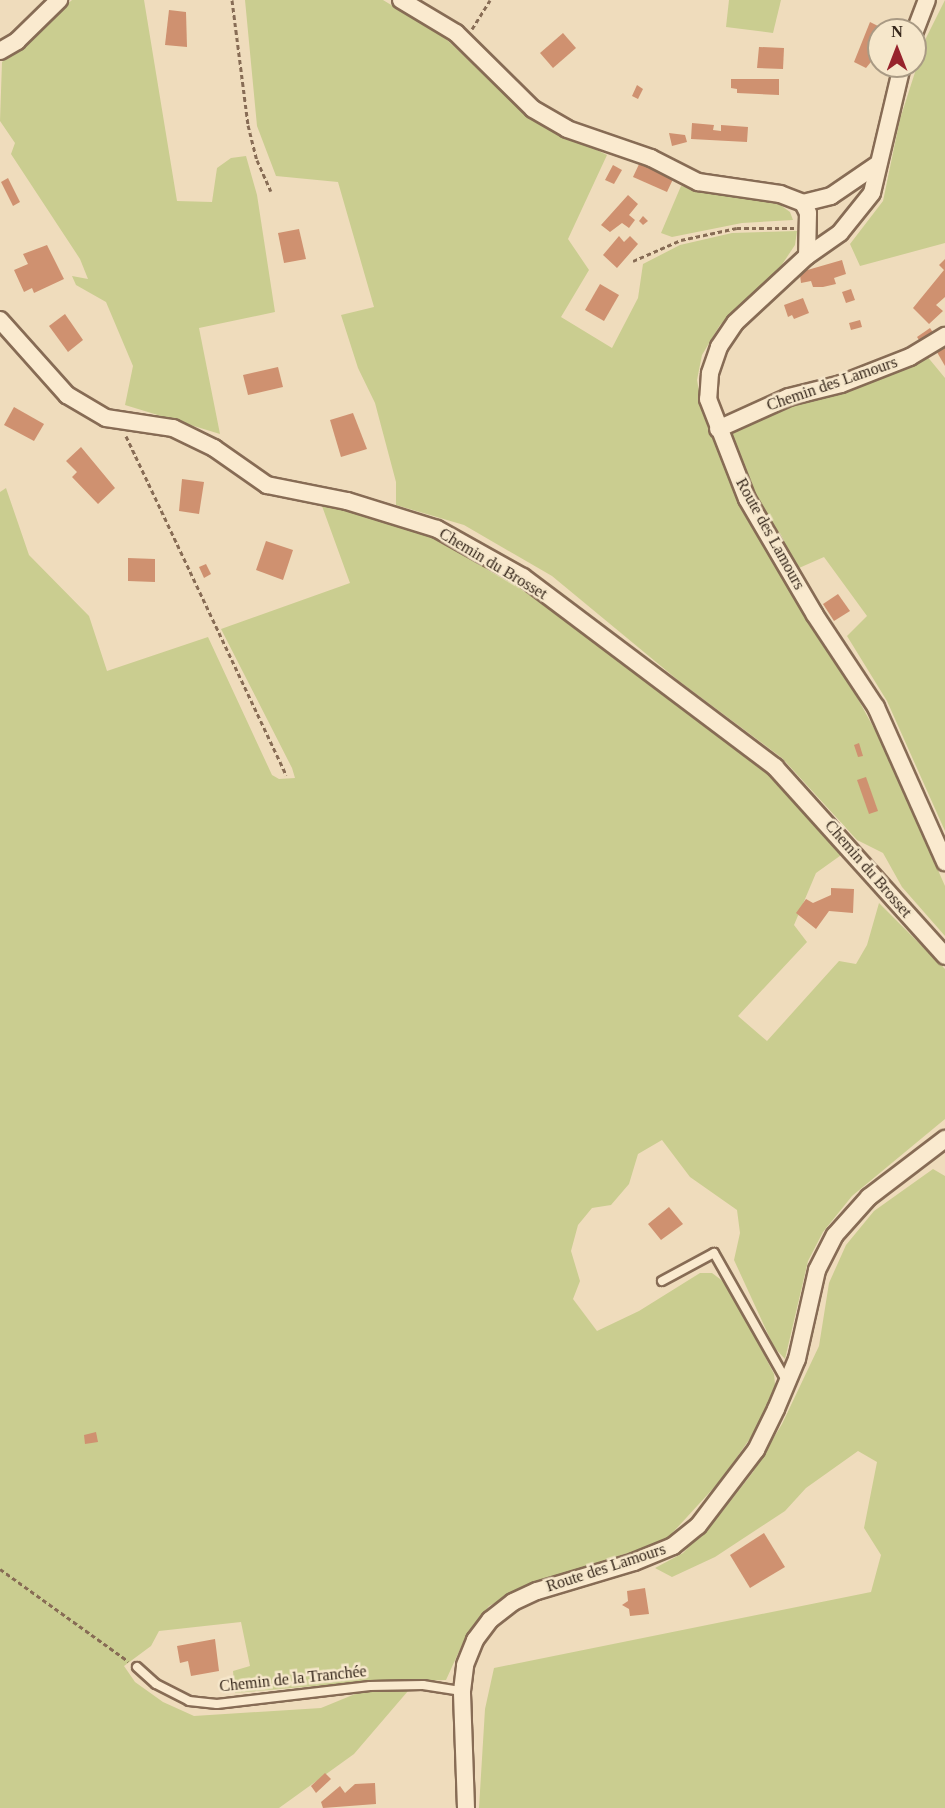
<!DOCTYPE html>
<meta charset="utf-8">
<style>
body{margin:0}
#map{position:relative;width:945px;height:1808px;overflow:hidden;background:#efdcbc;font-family:"Times New Roman",serif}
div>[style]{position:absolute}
.green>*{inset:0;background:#cacd90}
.building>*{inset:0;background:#cf9170}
.path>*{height:3px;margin-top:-1.5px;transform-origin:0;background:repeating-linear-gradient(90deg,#876c55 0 4.5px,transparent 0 7.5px)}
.roads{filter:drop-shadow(2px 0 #876c55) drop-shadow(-2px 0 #876c55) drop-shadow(0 2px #876c55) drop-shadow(0 -2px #876c55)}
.service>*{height:8px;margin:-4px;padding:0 4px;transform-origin:4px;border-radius:4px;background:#faeacf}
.minor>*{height:16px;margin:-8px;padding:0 8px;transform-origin:8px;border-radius:8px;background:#faeacf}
span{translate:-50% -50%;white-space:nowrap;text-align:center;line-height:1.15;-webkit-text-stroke:5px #f6e7cb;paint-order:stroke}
.street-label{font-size:16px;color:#35261a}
.north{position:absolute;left:867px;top:18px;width:60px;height:60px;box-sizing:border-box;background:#f6e7cb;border:2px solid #a99a84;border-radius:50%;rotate:0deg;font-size:16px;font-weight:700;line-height:24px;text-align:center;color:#35261a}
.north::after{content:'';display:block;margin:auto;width:21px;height:27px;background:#97232c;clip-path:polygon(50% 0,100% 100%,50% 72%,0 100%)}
</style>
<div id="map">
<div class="green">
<i style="clip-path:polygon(72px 0,144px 0,177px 201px,212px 202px,217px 168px,231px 158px,246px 156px,257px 195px,275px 312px,199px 328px,220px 434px,125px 405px,133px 366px,106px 302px,76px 285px,72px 276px,88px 279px,80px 259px,11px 154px,15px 143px,0 121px,2px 62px)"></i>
<i style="clip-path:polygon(245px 0,383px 0,444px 37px,526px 115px,607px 155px,568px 239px,589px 270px,561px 317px,612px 348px,638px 298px,643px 264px,680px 245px,732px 233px,797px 231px,795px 245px,779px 269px,720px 325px,702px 355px,697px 380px,703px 413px,742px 511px,809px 622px,839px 664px,883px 745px,945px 886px,945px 936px,902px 887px,883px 853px,857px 840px,782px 758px,679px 681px,552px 576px,464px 525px,396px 505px,396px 482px,375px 403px,358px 368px,341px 315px,374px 307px,338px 182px,276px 176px,257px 126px)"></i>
<i style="clip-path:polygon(729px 0,781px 0,773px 33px,726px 27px)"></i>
<i style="clip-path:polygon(945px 0,945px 243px,860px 266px,850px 244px,883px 201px,900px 119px,926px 38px)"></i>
<i style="clip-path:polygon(681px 186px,779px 204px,790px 212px,793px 220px,742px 223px,672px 237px,661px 233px)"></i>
<i style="clip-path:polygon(926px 355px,945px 378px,945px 831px,887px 701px,847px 636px,867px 616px,824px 557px,799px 568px,755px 494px,729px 431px,790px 404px,906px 368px)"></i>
<i style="clip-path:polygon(6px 488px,29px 555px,89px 616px,107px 671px,208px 637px,272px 775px,279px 779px,295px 778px,292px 768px,221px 629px,350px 583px,322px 506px,343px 507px,431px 536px,538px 597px,774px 776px,844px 853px,816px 873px,794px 925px,807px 942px,738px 1016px,767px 1041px,839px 961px,856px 964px,867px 945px,879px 903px,945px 969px,945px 1119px,852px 1196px,823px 1232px,808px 1261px,785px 1359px,774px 1347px,734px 1260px,740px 1233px,737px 1210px,690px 1177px,662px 1140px,638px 1154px,629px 1184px,611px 1205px,592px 1208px,578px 1225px,571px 1251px,580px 1281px,573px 1299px,597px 1331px,639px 1311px,700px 1273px,712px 1273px,728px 1285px,774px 1374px,776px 1394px,749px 1440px,720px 1481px,665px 1541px,528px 1585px,489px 1606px,466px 1636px,446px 1680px,361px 1682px,235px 1693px,233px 1671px,250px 1666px,241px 1622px,159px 1631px,151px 1646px,124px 1666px,135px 1682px,163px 1702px,194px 1716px,321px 1708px,360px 1692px,408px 1691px,354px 1754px,279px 1808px,0 1808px,0 492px)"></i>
<i style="clip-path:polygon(933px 1169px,945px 1176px,945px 1808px,479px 1808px,485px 1709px,494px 1668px,871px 1592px,881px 1555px,864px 1528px,877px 1462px,858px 1451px,806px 1488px,785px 1511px,715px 1557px,672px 1577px,655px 1568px,683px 1553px,722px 1512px,753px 1472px,782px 1424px,819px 1346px,829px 1283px,846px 1245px,874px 1211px)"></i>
</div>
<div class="building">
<i style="clip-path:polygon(169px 10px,186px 12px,187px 47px,165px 45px)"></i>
<i style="clip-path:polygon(870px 22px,886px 30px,879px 30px,879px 52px,866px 68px,854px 62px)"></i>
<i style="clip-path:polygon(563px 33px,576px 48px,553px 68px,540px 53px)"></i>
<i style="clip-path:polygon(759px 47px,784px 48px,783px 69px,757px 68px)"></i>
<i style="clip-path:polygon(731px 79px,779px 79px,779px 95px,737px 93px,737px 89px,731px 88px)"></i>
<i style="clip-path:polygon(637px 85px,643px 89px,638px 99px,632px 96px)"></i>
<i style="clip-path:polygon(692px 123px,714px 125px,713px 130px,721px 131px,721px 125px,748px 127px,747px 142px,691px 139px)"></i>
<i style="clip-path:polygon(669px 133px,685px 135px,687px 142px,672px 146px)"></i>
<i style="clip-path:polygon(640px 162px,674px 177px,667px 192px,633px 177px)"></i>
<i style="clip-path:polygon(613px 165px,622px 170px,614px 184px,605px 180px)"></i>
<i style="clip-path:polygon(8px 178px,20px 202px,13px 206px,1px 182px)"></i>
<i style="clip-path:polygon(628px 195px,638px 204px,629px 215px,635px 220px,629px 228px,622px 223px,610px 232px,601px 225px)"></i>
<i style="clip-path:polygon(643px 216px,648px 221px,643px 225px,639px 221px)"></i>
<i style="clip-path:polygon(299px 229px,306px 259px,284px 263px,278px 233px)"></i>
<i style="clip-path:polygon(619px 236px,624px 242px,630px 236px,638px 244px,617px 268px,603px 255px)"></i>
<i style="clip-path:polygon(47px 245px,64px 279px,34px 293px,32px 288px,24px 292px,14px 270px,28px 264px,23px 254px)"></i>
<i style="clip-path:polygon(945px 259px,945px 297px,936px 305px,943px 311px,929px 324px,913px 308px,944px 270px,939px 265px)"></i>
<i style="clip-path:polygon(842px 260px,846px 274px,834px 278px,836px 284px,823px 287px,813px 287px,811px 281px,801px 283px,800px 275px,804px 271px)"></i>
<i style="clip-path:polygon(600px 284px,619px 295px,604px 321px,585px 310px)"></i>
<i style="clip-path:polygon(851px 289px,855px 300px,846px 303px,842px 292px)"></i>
<i style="clip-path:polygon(803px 298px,809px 313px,794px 319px,792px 315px,788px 317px,784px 305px)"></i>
<i style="clip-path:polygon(65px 314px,83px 340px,68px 352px,49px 326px)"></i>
<i style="clip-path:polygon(860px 320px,862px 327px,851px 330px,849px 323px)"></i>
<i style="clip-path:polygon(930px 328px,934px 334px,921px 343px,917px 337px)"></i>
<i style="clip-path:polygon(945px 342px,945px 366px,934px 347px)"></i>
<i style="clip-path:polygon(278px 367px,283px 387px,248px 395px,243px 375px)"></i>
<i style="clip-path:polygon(14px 407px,44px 424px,34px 441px,4px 425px)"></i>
<i style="clip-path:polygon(353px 413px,367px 449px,341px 457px,330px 420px)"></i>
<i style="clip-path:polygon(81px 447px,115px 488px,98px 504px,72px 477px,77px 472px,66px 461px)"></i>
<i style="clip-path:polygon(182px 479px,204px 482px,199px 514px,179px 511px)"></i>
<i style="clip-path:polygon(266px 541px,293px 550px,283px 580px,256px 570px)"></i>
<i style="clip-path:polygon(128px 558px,155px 559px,155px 582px,128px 581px)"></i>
<i style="clip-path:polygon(206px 564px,211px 574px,204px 578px,199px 567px)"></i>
<i style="clip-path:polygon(838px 594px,850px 611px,834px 621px,823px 604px)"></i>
<i style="clip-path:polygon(859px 743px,863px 756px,858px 757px,854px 745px)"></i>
<i style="clip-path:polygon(866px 777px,878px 811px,869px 814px,857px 780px)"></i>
<i style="clip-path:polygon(831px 888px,854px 889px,853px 913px,829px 911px,816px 929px,796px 913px,806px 899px,813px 903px,831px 895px)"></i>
<i style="clip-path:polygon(669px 1207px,683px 1224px,661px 1240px,648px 1224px)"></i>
<i style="clip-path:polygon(96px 1432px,98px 1442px,85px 1444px,84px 1435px)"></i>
<i style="clip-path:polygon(764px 1533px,785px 1567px,750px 1588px,730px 1555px)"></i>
<i style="clip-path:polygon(645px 1588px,649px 1614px,630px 1616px,629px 1609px,622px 1605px,628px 1601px,627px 1591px)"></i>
<i style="clip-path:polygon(215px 1639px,219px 1671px,191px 1676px,188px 1661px,180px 1663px,177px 1646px)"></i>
<i style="clip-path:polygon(325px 1773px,331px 1779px,316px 1793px,311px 1786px)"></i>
<i style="clip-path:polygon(375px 1783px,376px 1804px,323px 1808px,321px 1802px,340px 1786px,345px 1793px,355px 1784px)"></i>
</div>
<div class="path">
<i style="left:232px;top:0;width:126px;rotate:82.7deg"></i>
<i style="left:248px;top:125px;width:36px;rotate:76deg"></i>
<i style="left:257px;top:160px;width:34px;rotate:66deg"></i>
<i style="left:472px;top:29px;width:34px;rotate:-58deg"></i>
<i style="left:633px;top:261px;width:52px;rotate:-23.6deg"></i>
<i style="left:681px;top:240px;width:57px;rotate:-12.1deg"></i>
<i style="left:737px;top:228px;width:57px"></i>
<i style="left:126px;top:436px;width:375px;rotate:64.7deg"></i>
<i style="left:0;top:1569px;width:158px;rotate:35.7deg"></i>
</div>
<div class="roads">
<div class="service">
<i style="left:662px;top:1281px;width:59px;rotate:-28.3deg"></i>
<i style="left:714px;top:1253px;width:148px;rotate:60.5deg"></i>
<i style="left:137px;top:1667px;width:25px;rotate:42deg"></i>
<i style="left:156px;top:1684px;width:37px;rotate:27deg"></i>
<i style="left:189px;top:1701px;width:28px;rotate:6deg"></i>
<i style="left:217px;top:1704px;width:154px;rotate:-6.7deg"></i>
<i style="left:370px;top:1686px;width:53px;rotate:-1.1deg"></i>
<i style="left:423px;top:1685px;width:39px;rotate:9deg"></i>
</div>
<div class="minor">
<i style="left:401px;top:0;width:64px;rotate:31deg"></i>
<i style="left:456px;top:33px;width:108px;rotate:44.6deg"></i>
<i style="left:533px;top:109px;width:39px;rotate:30deg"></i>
<i style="left:567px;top:129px;width:89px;rotate:19deg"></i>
<i style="left:651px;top:158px;width:53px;rotate:27.1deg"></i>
<i style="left:698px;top:182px;width:83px;rotate:8.3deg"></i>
<i style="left:780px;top:194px;width:25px;rotate:21deg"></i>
<i style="left:803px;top:203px;width:11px;rotate:63deg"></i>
<i style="left:808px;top:213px;width:43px;rotate:91.3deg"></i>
<i style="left:915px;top:31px;width:33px;rotate:-69deg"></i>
<i style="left:0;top:51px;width:20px;rotate:-30deg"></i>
<i style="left:17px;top:41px;width:59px;rotate:-44.3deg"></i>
<i style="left:902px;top:66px;width:130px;rotate:103.3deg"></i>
<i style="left:872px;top:193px;width:51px;rotate:128.7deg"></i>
<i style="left:840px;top:233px;width:40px;rotate:145.1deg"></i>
<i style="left:807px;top:256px;width:98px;rotate:137.1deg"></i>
<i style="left:735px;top:323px;width:29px;rotate:124deg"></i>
<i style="left:719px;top:347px;width:28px;rotate:109deg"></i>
<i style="left:710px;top:373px;width:26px;rotate:94deg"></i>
<i style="left:708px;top:399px;width:107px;rotate:68.7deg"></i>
<i style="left:747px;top:499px;width:134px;rotate:59.6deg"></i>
<i style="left:815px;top:615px;width:110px;rotate:56.5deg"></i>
<i style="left:876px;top:707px;width:170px;rotate:66deg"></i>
<i style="left:803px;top:203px;width:29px;rotate:-14deg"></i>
<i style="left:831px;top:196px;width:57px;rotate:-34.2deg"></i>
<i style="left:0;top:320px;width:101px;rotate:48.2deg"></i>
<i style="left:67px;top:395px;width:45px;rotate:30.5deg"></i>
<i style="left:106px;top:418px;width:68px;rotate:8.5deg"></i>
<i style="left:173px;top:428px;width:46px;rotate:26deg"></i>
<i style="left:214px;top:448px;width:65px;rotate:34.9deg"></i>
<i style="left:267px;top:485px;width:82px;rotate:11.3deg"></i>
<i style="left:347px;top:501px;width:94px;rotate:17.3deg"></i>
<i style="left:437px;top:529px;width:98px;rotate:29.2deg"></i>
<i style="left:523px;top:577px;width:316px;rotate:37deg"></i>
<i style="left:775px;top:767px;width:254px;rotate:48deg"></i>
<i style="left:718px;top:429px;width:78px;rotate:-24.3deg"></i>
<i style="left:789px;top:397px;width:54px;rotate:-14deg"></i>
<i style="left:841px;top:384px;width:74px;rotate:-21.4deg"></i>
<i style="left:910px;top:357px;width:41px;rotate:-31deg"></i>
<i style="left:466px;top:1808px;width:117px;rotate:-92deg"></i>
<i style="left:462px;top:1691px;width:26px;rotate:-83deg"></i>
<i style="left:465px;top:1665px;width:27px;rotate:-68deg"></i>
<i style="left:475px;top:1640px;width:25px;rotate:-53deg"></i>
<i style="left:490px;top:1620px;width:29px;rotate:-38deg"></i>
<i style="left:513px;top:1602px;width:26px;rotate:-25deg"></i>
<i style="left:537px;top:1591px;width:101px;rotate:-16.6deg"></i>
<i style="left:634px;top:1562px;width:42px;rotate:-22.3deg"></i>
<i style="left:673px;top:1546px;width:32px;rotate:-39deg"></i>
<i style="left:698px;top:1526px;width:96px;rotate:-52.7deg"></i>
<i style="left:756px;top:1450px;width:46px;rotate:-64deg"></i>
<i style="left:776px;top:1409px;width:54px;rotate:-67.2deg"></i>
<i style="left:797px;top:1359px;width:91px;rotate:-77.3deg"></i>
<i style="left:817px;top:1270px;width:39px;rotate:-63deg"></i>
<i style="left:835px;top:1235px;width:51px;rotate:-48.2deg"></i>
<i style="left:869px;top:1197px;width:96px;rotate:-37.3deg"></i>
</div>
</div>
<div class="street-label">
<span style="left:832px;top:384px;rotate:-19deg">Chemin des Lamours</span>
<span style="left:770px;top:534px;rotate:61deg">Route des Lamours</span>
<span style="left:493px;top:564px;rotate:31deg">Chemin du Brosset</span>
<span style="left:868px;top:869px;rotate:49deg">Chemin du Brosset</span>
<span style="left:606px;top:1568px;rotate:-18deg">Route des Lamours</span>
<span style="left:293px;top:1679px;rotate:-6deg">Chemin de la Tranchée</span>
</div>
<div class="north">N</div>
</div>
